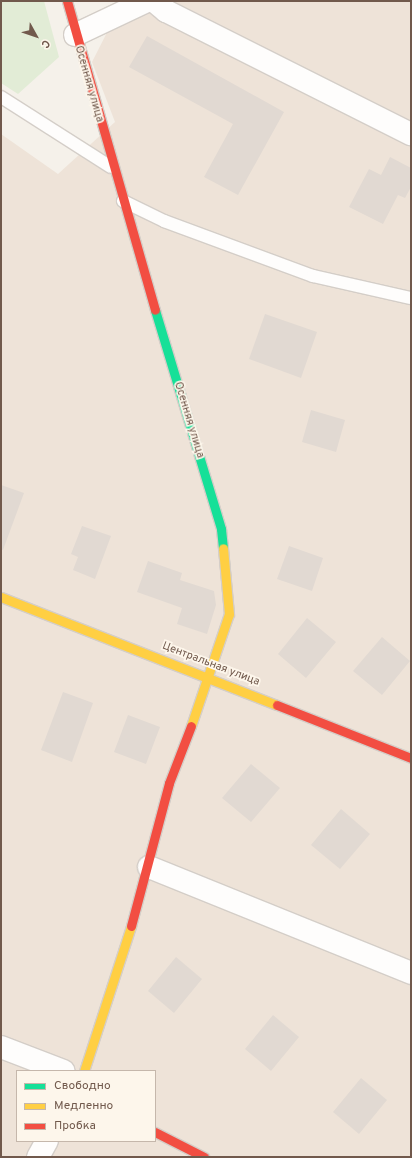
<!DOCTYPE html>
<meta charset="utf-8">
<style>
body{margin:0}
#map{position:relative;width:412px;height:1158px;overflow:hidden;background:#f5f1ea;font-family:Overpass,sans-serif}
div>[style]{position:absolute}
.residential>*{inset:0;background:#eee3d8}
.green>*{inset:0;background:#e2ecd6}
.building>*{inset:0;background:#e1d9d2}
.roads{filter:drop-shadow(1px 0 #d4cec8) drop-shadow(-1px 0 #d4cec8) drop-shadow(0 1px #d4cec8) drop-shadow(0 -1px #d4cec8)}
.lane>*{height:12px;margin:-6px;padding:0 6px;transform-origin:6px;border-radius:6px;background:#fefdfc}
.street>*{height:22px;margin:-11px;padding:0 11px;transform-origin:11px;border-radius:11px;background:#fefdfc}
.fast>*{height:9px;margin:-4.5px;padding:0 4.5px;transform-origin:4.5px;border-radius:4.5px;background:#16e098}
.slow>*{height:9px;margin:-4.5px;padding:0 4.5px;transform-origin:4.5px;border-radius:4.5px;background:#ffcf43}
.jam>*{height:9px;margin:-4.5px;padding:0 4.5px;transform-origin:4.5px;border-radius:4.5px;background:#f24e42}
span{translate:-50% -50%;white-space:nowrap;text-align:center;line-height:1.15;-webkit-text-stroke:3.5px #fdf6eb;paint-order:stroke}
.street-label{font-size:11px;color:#71594c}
.frame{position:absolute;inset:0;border:2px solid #71594c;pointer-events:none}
.legend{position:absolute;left:16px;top:1070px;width:140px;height:72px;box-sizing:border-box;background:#fdf6eb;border:1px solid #c5b7ab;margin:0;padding:5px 7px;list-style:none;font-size:12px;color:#71594c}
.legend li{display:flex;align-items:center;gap:8px;height:20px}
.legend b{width:20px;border:1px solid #c5b7ab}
.north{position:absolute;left:16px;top:16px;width:40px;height:40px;-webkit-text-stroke:3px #fdf6eb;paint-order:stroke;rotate:130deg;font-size:11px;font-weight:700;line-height:16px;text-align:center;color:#71594c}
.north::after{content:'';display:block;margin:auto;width:14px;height:18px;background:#71594c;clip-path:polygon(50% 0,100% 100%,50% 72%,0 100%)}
</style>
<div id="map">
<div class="residential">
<i style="clip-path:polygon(evenodd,123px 1px,411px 1px,411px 1157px,1px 1157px,1px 134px,58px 174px,115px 122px,92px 62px,123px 1px,17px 1071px,155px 1071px,155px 1141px,17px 1141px,17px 1071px)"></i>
</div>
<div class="green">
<i style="clip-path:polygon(1px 1px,44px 1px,59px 57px,18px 94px,1px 83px)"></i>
</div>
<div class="building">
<i style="clip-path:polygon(147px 36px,284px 112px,238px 195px,204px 177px,233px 124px,129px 67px)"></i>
<i style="clip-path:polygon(390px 157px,411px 168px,411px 187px,405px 198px,398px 195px,383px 224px,349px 207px,369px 169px,381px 175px)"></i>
<i style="clip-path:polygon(265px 314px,317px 332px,301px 378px,249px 359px)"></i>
<i style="clip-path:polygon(311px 410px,345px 420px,336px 452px,302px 442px)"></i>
<i style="clip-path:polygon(1px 485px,24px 493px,3px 550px,1px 549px)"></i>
<i style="clip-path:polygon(82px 526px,111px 536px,95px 579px,73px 570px,78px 557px,71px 554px)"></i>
<i style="clip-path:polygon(289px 546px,323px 558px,312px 591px,277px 579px)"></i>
<i style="clip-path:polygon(148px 561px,182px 573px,180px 580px,214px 591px,216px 605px,207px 634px,177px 624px,182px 608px,137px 592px)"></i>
<i style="clip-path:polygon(307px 618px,336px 642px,306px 678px,278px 654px)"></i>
<i style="clip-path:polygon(382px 637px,410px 661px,382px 695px,353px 671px)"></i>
<i style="clip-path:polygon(63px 692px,93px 703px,72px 762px,41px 750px)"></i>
<i style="clip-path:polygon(128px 715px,160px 727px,146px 764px,114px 752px)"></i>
<i style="clip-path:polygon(251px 764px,280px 788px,251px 822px,222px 798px)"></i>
<i style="clip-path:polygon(341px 809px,370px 834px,340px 869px,311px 845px)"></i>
<i style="clip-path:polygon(176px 957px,202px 979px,174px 1013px,148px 991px)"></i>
<i style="clip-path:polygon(273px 1015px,299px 1037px,271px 1071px,245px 1049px)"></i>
<i style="clip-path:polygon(361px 1078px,387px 1100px,359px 1134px,333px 1112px)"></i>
</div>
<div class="roads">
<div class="lane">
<i style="left:1px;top:97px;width:130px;rotate:32.5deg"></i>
<i style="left:123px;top:201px;width:46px;rotate:26deg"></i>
<i style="left:164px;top:221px;width:159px;rotate:20.3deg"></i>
<i style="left:313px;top:276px;width:100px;rotate:12.7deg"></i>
</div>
<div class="street">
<i style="left:154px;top:1px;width:16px;rotate:40deg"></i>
<i style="left:166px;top:11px;width:274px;rotate:26.7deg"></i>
<i style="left:75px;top:35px;width:80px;rotate:-25.3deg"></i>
<i style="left:149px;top:867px;width:283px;rotate:22deg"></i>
<i style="left:1px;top:1047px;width:67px;rotate:20.9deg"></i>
<i style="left:38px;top:1157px;width:18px;rotate:-61deg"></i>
</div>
<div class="fast">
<i style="left:155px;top:310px;width:229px;rotate:73.2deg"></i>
<i style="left:221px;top:529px;width:19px;rotate:84deg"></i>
</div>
<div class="slow">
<i style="left:1px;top:597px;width:296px;rotate:21.4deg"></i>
<i style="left:191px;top:726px;width:118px;rotate:-71.3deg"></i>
<i style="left:229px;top:614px;width:66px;rotate:-95.2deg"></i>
<i style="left:84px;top:1071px;width:152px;rotate:-72deg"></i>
</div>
<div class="jam">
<i style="left:67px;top:1px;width:321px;rotate:74.1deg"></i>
<i style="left:277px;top:705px;width:144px;rotate:21.6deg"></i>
<i style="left:131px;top:926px;width:148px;rotate:-75.1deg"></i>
<i style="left:169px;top:783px;width:61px;rotate:-68.9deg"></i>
<i style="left:155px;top:1132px;width:55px;rotate:27deg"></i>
</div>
</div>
<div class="street-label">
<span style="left:89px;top:84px;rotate:74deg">Осенняя улица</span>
<span style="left:189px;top:420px;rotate:73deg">Осенняя улица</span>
<span style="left:211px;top:664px;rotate:21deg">Центральная улица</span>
</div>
<div class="frame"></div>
<ul class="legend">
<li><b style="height:5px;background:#16e098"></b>Свободно</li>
<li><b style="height:5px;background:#ffcf43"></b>Медленно</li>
<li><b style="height:5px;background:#f24e42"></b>Пробка</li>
</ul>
<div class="north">С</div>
</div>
